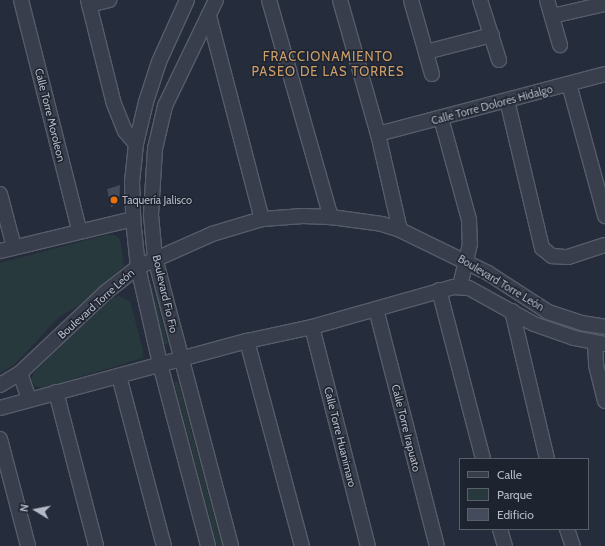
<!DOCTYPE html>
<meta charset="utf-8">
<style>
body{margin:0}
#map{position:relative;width:605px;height:546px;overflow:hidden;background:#252c3b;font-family:Cabin,sans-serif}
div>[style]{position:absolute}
.green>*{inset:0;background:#28393d}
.building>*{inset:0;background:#444c5c}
.roads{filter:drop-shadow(1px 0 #575c69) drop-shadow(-1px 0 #575c69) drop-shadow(0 1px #575c69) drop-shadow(0 -1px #575c69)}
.minor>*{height:14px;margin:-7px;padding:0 7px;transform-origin:7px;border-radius:7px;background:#383e4b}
.dots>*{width:11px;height:11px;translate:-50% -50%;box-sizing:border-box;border:2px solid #1e2330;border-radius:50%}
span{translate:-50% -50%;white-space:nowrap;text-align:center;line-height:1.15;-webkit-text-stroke:3px #1e2330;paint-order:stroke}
.street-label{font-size:11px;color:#b4b9c6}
.poi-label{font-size:11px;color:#b4b9c6}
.left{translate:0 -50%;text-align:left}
.quarter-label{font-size:13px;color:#cc9e69;letter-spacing:1px}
.legend{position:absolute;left:459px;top:458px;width:130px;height:72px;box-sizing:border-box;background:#1e2330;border:1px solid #5a5f6c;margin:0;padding:5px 7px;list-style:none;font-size:12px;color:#b4b9c6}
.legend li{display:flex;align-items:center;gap:8px;height:20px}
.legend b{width:20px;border:1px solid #5a5f6c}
.north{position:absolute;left:16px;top:490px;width:40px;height:40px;-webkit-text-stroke:3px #1e2330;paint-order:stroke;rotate:280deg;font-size:11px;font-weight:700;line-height:16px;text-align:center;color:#b4b9c6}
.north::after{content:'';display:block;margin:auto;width:14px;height:18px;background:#b4b9c6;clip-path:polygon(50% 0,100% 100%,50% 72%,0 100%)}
</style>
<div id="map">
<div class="green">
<i style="clip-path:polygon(106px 235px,115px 235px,120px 239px,124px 266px,79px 305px,59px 317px,15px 364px,0 373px,0 263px)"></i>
<i style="clip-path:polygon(150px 285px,152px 285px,168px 343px,166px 345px,164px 344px,148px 286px)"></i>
<i style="clip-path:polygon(119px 296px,130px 301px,143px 350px,143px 358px,42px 388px,35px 386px,31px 380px,34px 372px,112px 298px)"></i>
<i style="clip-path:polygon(178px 381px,222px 546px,217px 546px,174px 382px)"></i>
</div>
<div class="building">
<i style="clip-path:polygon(120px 185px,119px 204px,111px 207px,107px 189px)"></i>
</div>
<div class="roads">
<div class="minor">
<i style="left:21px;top:0;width:237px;rotate:75.8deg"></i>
<i style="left:88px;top:0;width:107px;rotate:76deg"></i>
<i style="left:114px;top:104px;width:29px;rotate:68deg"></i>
<i style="left:125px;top:131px;width:17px;rotate:50deg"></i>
<i style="left:187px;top:0;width:68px;rotate:114.3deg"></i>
<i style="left:159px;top:62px;width:42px;rotate:108deg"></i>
<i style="left:146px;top:102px;width:43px;rotate:103.4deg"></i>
<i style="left:136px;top:144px;width:38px;rotate:96deg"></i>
<i style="left:132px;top:182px;width:37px;rotate:88deg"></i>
<i style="left:133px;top:219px;width:48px;rotate:84.1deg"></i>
<i style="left:138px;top:267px;width:99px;rotate:77.2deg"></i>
<i style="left:160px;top:364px;width:188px;rotate:75.2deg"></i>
<i style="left:216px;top:0;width:118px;rotate:115.7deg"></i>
<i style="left:165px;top:106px;width:44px;rotate:103.1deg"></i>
<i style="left:155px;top:149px;width:66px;rotate:93.5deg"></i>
<i style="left:151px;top:215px;width:43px;rotate:84.7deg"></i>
<i style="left:155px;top:258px;width:298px;rotate:75.2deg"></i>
<i style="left:269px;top:0;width:226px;rotate:74.1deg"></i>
<i style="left:340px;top:0;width:139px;rotate:74.2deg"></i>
<i style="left:378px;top:134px;width:98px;rotate:77.1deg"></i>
<i style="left:411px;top:0;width:77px;rotate:74.2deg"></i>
<i style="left:480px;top:0;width:63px;rotate:72.4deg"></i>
<i style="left:547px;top:0;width:47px;rotate:73.9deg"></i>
<i style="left:89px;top:5px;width:21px;rotate:-14deg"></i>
<i style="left:209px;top:16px;width:210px;rotate:75.4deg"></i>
<i style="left:552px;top:16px;width:54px;rotate:-12.8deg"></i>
<i style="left:426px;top:52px;width:68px;rotate:-14.4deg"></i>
<i style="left:569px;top:84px;width:137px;rotate:74.7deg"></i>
<i style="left:507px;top:100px;width:152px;rotate:76.7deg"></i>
<i style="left:542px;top:248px;width:13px;rotate:39deg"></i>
<i style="left:552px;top:256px;width:16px;rotate:4deg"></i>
<i style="left:568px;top:257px;width:39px;rotate:-18deg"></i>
<i style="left:441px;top:118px;width:106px;rotate:74.6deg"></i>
<i style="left:469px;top:220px;width:24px;rotate:88deg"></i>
<i style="left:470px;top:244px;width:43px;rotate:103.4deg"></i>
<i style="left:378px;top:134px;width:235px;rotate:-14.8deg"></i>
<i style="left:0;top:194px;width:55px;rotate:75.2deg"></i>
<i style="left:0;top:251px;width:137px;rotate:-13.5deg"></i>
<i style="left:439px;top:290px;width:175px;rotate:75.4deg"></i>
<i style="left:376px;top:309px;width:245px;rotate:75.6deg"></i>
<i style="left:512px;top:311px;width:152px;rotate:76.7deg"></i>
<i style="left:312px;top:327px;width:226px;rotate:75.7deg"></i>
<i style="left:247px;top:341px;width:212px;rotate:75deg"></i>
<i style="left:595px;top:343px;width:22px;rotate:87deg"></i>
<i style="left:596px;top:365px;width:37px;rotate:76deg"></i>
<i style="left:20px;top:373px;width:28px;rotate:71deg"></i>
<i style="left:119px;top:376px;width:176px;rotate:75.2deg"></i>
<i style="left:0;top:385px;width:23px;rotate:-31deg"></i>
<i style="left:20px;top:373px;width:118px;rotate:-43.3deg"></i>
<i style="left:106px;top:292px;width:41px;rotate:-38deg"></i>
<i style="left:138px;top:267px;width:81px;rotate:-24deg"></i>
<i style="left:212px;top:234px;width:52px;rotate:-16.7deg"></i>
<i style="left:262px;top:219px;width:41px;rotate:-4.2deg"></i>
<i style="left:303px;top:216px;width:28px;rotate:2deg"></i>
<i style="left:331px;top:217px;width:51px;rotate:7.8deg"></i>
<i style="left:382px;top:224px;width:19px;rotate:18deg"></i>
<i style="left:400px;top:230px;width:98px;rotate:26deg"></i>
<i style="left:488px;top:273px;width:72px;rotate:33deg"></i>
<i style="left:548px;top:312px;width:35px;rotate:18deg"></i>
<i style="left:581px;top:323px;width:24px;rotate:9deg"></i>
<i style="left:56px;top:392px;width:159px;rotate:75.4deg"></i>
<i style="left:0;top:408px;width:256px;rotate:-15.2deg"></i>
<i style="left:247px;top:341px;width:66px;rotate:-12.2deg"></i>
<i style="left:312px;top:327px;width:147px;rotate:-15.8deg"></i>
<i style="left:453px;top:287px;width:16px;rotate:4deg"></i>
<i style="left:469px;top:288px;width:74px;rotate:29deg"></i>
<i style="left:534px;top:324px;width:42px;rotate:19.3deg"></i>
<i style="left:574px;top:338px;width:32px;rotate:11deg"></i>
<i style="left:0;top:439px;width:111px;rotate:75.3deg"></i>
<i style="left:500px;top:529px;width:18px;rotate:74deg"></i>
<i style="left:567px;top:529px;width:18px;rotate:71deg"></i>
</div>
</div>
<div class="dots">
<i style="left:114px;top:200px;background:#e8710a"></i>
</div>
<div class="street-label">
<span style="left:492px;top:105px;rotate:-15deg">Calle Torre Dolores Hidalgo</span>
<span style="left:50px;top:115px;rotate:76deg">Calle Torre Moroleon</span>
<span style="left:501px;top:283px;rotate:31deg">Boulevard Torre León</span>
<span style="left:165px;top:294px;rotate:77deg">Boulevard Fio Fio</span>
<span style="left:96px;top:304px;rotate:-42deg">Boulevard Torre León</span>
<span style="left:406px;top:428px;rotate:76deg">Calle Torre Irapuato</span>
<span style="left:340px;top:437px;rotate:76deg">Calle Torre Huanimaro</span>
</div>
<div class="poi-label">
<span class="left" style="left:122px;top:200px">Taquería Jalisco</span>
</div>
<div class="quarter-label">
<span style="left:328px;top:64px">FRACCIONAMIENTO<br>PASEO DE LAS TORRES</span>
</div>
<ul class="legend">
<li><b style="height:5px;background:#383e4b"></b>Calle</li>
<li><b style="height:11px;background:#28393d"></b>Parque</li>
<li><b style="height:11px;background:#444c5c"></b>Edificio</li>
</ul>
<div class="north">N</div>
</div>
